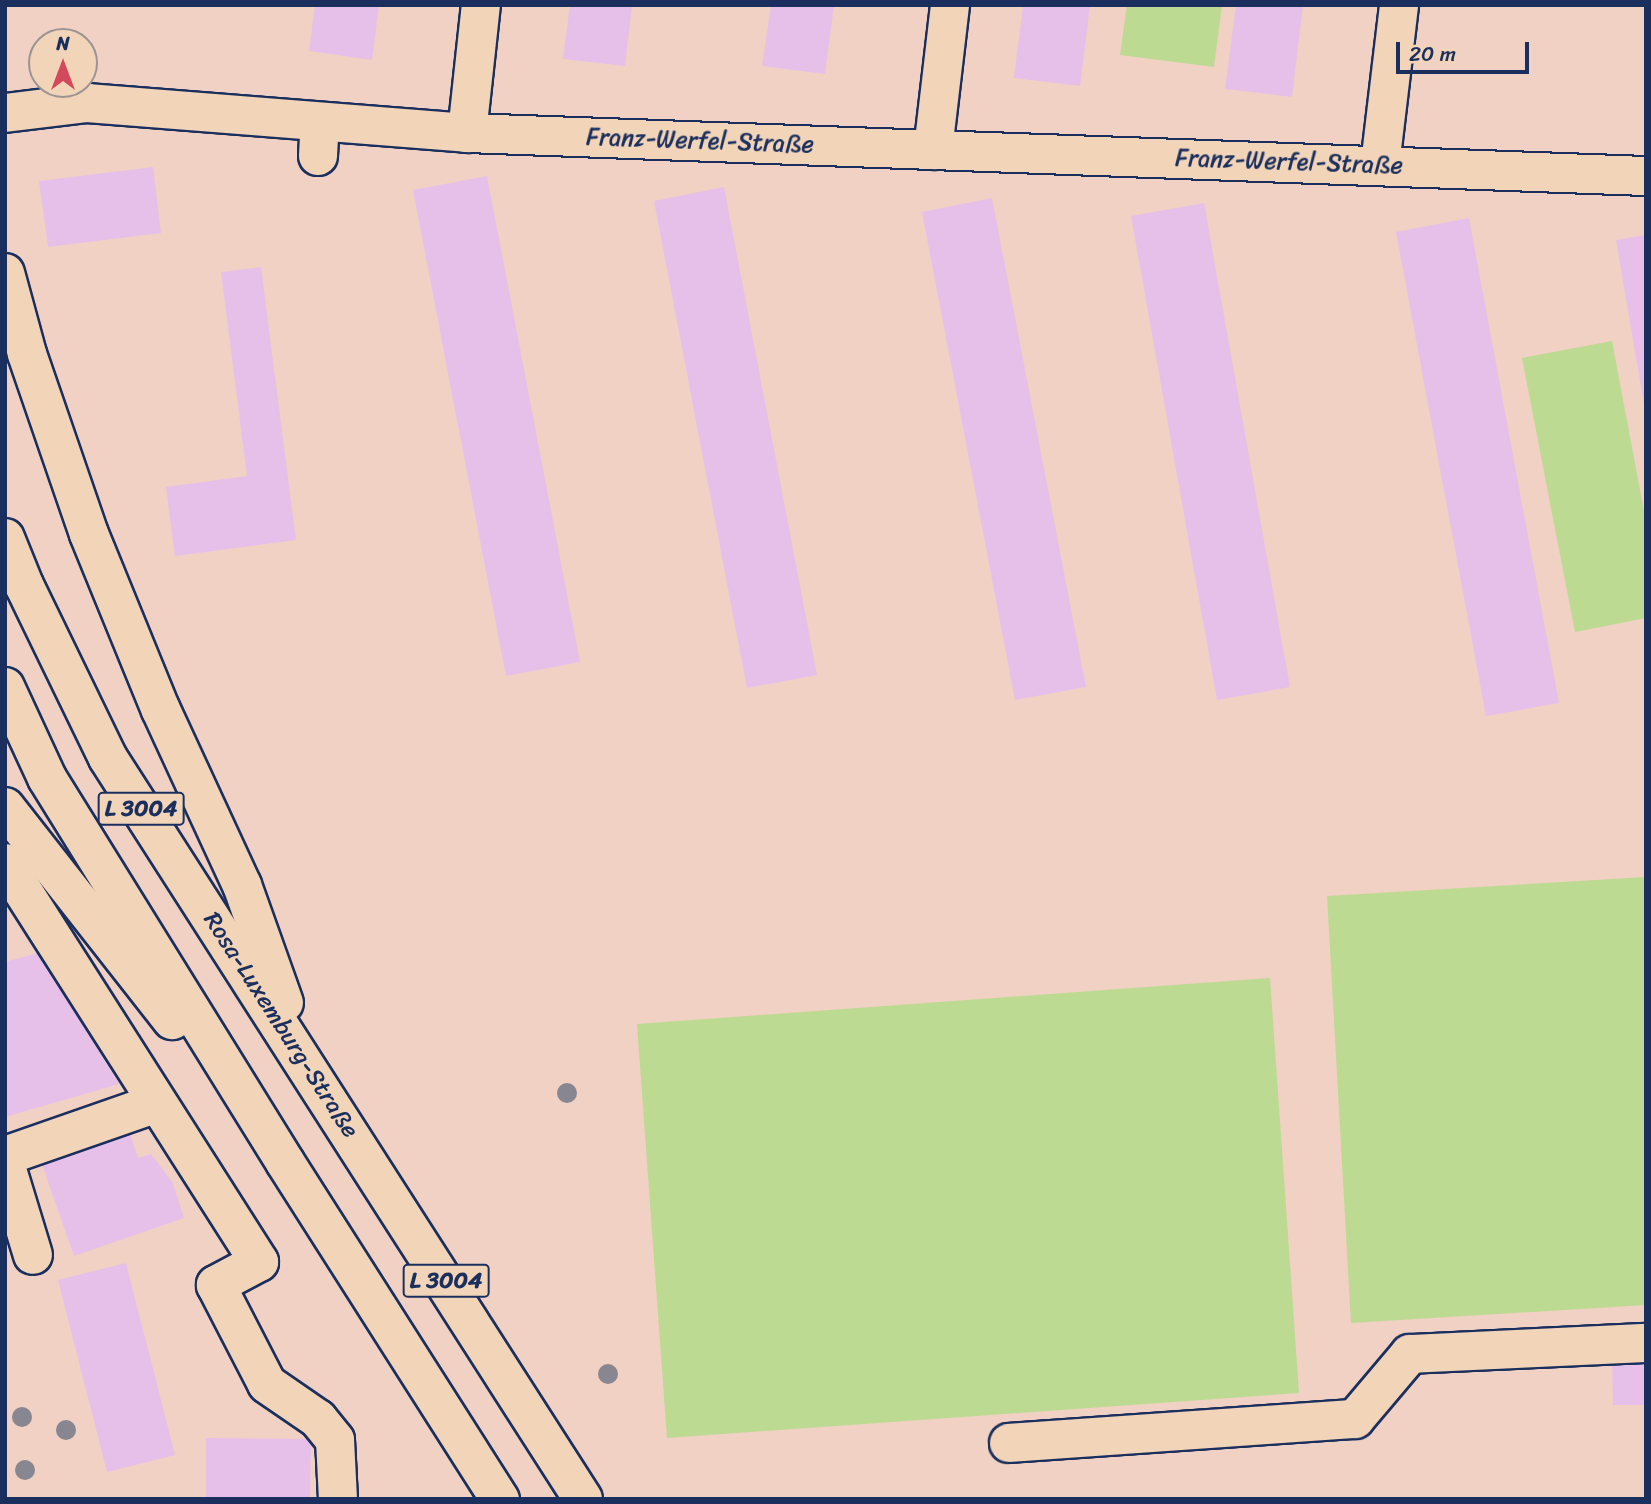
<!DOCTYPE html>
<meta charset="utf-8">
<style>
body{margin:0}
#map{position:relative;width:1651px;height:1504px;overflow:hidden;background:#f0d1c3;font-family:Sriracha,sans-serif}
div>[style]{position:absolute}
.green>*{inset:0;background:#bcda92}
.building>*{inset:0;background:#e7c0e9}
.roads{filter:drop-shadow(2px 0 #1b2f5e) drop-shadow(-2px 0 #1b2f5e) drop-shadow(0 2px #1b2f5e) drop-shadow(0 -2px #1b2f5e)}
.minor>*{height:38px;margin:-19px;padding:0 19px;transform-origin:19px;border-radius:19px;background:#f2d5b9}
.highway>*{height:38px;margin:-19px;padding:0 19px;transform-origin:19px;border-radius:19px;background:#f2d5b9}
.trees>*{width:20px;height:20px;margin:-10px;border-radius:50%;background:#888690}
span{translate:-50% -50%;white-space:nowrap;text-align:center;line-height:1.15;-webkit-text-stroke:5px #f2d5b9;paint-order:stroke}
.shield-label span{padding:2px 5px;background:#f2d5b9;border:2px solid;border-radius:5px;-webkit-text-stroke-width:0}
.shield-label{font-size:23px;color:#1b2f5e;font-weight:700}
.street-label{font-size:24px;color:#1b2f5e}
.frame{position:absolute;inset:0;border:7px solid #1b2f5e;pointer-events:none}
.north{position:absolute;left:28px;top:28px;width:70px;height:70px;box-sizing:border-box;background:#f2d5b9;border:2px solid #9c9395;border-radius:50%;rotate:0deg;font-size:19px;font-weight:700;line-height:28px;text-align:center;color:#1b2f5e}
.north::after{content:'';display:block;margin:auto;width:24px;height:32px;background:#d1495b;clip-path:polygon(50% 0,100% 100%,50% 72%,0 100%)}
.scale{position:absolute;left:1396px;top:42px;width:133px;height:32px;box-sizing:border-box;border:4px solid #1b2f5e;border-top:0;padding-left:9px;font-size:21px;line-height:24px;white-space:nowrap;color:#1b2f5e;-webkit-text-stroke:5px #f2d5b9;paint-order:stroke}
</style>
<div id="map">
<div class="green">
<i style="clip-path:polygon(1127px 5px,1222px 5px,1214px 67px,1120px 55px)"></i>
<i style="clip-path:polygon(1612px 341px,1646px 522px,1646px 618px,1575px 632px,1522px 358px)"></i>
<i style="clip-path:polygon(1646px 877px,1646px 1305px,1351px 1323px,1327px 896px)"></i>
<i style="clip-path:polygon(1270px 978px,1299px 1393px,667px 1438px,637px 1024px)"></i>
</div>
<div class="building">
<i style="clip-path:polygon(315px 5px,379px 5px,372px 60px,309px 51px)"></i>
<i style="clip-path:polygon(570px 5px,632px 5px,625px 66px,563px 59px)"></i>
<i style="clip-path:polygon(771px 5px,834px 5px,825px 74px,762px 66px)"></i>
<i style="clip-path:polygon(1023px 5px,1090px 5px,1080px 86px,1014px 78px)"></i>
<i style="clip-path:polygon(1236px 5px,1303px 5px,1292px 97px,1225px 89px)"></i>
<i style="clip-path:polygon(153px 167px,161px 233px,48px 247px,39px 181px)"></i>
<i style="clip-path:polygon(487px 176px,580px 662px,506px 676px,413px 190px)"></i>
<i style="clip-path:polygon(724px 187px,817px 675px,747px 688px,654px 201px)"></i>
<i style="clip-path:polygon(992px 198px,1086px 687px,1015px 700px,922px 212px)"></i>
<i style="clip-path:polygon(1204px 203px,1290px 687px,1217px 700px,1131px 216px)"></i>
<i style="clip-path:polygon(1469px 218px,1559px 703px,1486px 716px,1396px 232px)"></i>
<i style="clip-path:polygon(1646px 235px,1646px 403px,1644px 404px,1616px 240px)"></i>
<i style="clip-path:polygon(261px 267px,296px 540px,175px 556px,166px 487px,247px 476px,221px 272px)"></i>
<i style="clip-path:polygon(38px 953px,119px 1084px,5px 1117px,5px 962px)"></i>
<i style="clip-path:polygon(127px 1125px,138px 1158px,151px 1154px,173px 1183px,184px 1218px,74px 1256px,39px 1156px)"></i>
<i style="clip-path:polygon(126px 1263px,175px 1455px,107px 1472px,58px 1280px)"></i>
<i style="clip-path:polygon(1612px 1360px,1646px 1360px,1646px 1405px,1613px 1405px)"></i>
<i style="clip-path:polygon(206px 1438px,311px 1439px,310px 1499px,206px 1499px)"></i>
</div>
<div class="roads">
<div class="minor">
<i style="left:5px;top:113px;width:83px;rotate:-7deg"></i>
<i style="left:87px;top:103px;width:381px;rotate:4.5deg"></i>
<i style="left:467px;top:133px;width:1180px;rotate:2.09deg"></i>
<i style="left:467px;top:133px;width:129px;rotate:-83.8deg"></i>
<i style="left:933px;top:150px;width:146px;rotate:-83.3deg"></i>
<i style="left:318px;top:156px;width:34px;rotate:-87deg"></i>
<i style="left:1380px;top:165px;width:161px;rotate:-83.2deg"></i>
<i style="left:5px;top:863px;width:473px;rotate:57.5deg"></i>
<i style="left:259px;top:1262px;width:49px;rotate:151.9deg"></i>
<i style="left:216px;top:1285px;width:111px;rotate:62.7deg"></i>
<i style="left:267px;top:1384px;width:62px;rotate:34.5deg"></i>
<i style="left:318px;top:1419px;width:27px;rotate:51deg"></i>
<i style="left:335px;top:1440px;width:59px;rotate:87.1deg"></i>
<i style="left:5px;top:1156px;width:161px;rotate:-19.2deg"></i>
<i style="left:5px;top:1163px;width:96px;rotate:73.1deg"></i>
<i style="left:1009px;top:1443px;width:347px;rotate:-4deg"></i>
<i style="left:1355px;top:1419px;width:85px;rotate:-49.8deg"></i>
<i style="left:1410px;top:1354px;width:236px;rotate:-2.7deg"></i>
</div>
<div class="highway">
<i style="left:5px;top:273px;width:84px;rotate:74.8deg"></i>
<i style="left:27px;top:354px;width:190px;rotate:71deg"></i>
<i style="left:89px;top:534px;width:190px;rotate:67.8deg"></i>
<i style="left:161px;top:710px;width:193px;rotate:65.2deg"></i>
<i style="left:242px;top:885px;width:125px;rotate:70.4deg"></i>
<i style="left:5px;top:538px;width:51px;rotate:68deg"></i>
<i style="left:24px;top:585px;width:192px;rotate:64.1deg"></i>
<i style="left:108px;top:758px;width:880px;rotate:57.34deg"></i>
<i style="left:5px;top:687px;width:100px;rotate:65.2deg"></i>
<i style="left:47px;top:778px;width:452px;rotate:58.2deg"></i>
<i style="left:285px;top:1162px;width:400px;rotate:57.5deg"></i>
<i style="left:5px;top:807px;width:271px;rotate:51.9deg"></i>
</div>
</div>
<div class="trees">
<i style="left:567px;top:1093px"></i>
<i style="left:608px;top:1374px"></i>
<i style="left:22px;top:1417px"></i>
<i style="left:66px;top:1430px"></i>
<i style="left:25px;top:1470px"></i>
</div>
<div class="shield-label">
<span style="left:141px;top:809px">L 3004</span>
<span style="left:446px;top:1281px">L 3004</span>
</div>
<div class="street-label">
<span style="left:700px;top:141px;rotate:2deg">Franz-Werfel-Straße</span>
<span style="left:1289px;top:162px;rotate:2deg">Franz-Werfel-Straße</span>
<span style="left:281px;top:1025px;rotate:57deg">Rosa-Luxemburg-Straße</span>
</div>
<div class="frame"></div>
<div class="north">N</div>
<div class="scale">20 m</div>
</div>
